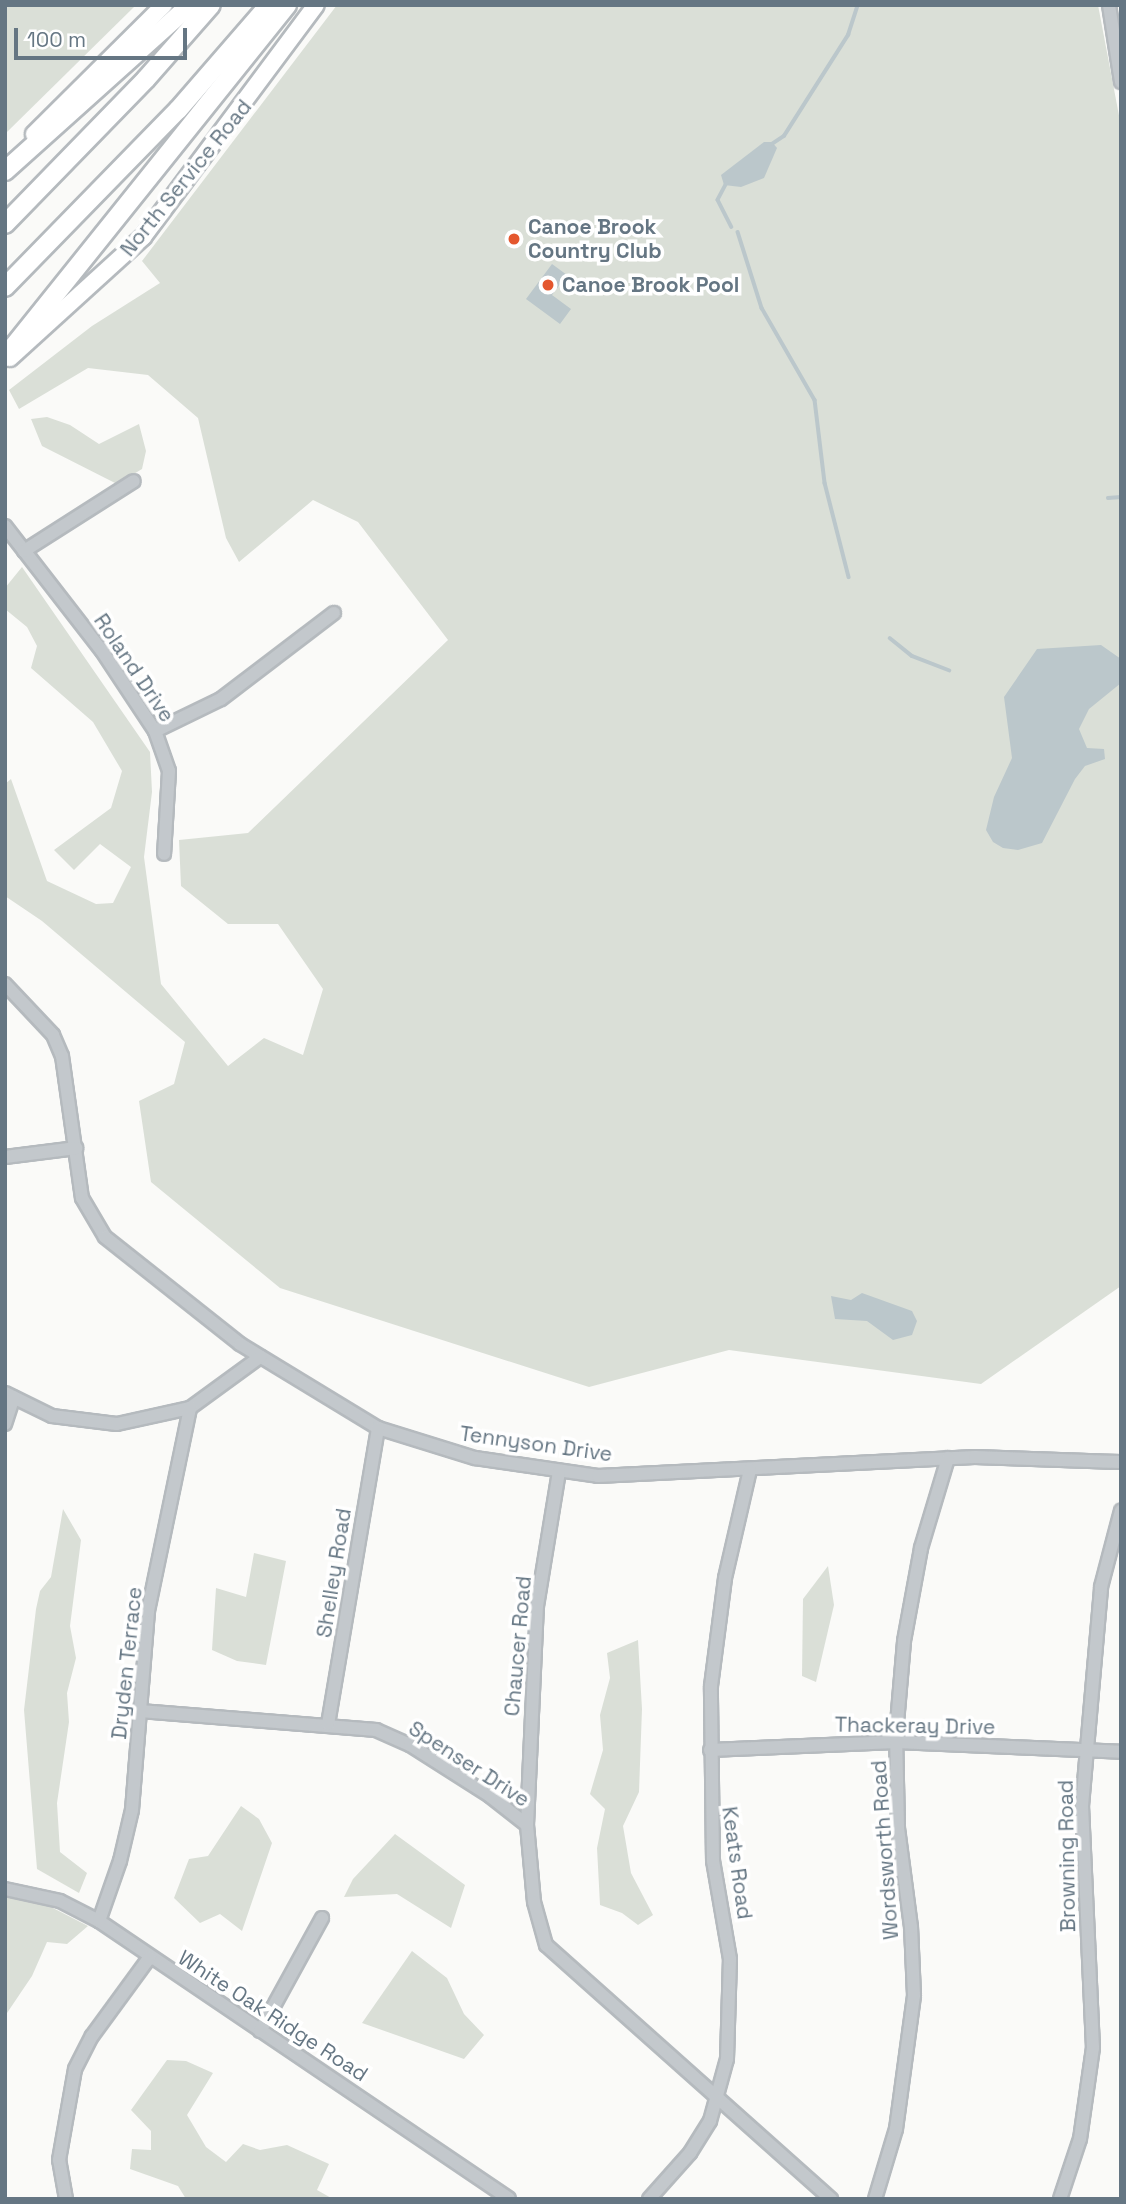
<!DOCTYPE html>
<style>
body{margin:0}
#map{position:relative;width:1126px;height:2204px;overflow:hidden;background:#fafaf8;font-family:"Space Grotesk",sans-serif}
div>[style]{position:absolute}
.green>*{inset:0;background:#dadfd7}
.water>*{inset:0;background:#bbc7cb}
.stream>*{height:3.5px;margin:-1.75px;padding:0 1.75px;transform-origin:1.75px;border-radius:1.75px;background:#bbc7cb}
.roads{filter:drop-shadow(2px 0 #b5babe) drop-shadow(-2px 0 #b5babe) drop-shadow(0 2px #b5babe) drop-shadow(0 -2px #b5babe)}
.minor>*{height:12px;margin:-6px;padding:0 6px;transform-origin:6px;border-radius:6px;background:#c3c8cc}
.major>*{height:16px;margin:-8px;padding:0 8px;transform-origin:8px;border-radius:8px;background:#fff}
.highway>*{height:18px;margin:-9px;padding:0 9px;transform-origin:9px;border-radius:9px;background:#fff}
.dots>*{width:19px;height:19px;translate:-50% -50%;box-sizing:border-box;border:4px solid #fff;border-radius:50%}
span{translate:-50% -50%;white-space:nowrap;text-align:center;line-height:1.15;-webkit-text-stroke:7px #fff;paint-order:stroke}
.street-label{font-size:21px;color:#657683}
.poi-label{font-size:21px;color:#657683;font-weight:700}
.left{translate:0 -50%;text-align:left}
.frame{position:absolute;inset:0;border:7px solid #657683;pointer-events:none}
.scale{position:absolute;left:14px;top:28px;width:173px;height:32px;box-sizing:border-box;border:4px solid #657683;border-top:0;padding-left:9px;font-size:21px;line-height:24px;white-space:nowrap;color:#657683;-webkit-text-stroke:5px #fff;paint-order:stroke}
</style>
<div id="map">
<div class="green">
<i style="clip-path:polygon(5px 5px,136px 5px,5px 134px)"></i>
<i style="clip-path:polygon(337px 5px,1098px 5px,1121px 126px,1121px 1286px,981px 1384px,729px 1350px,589px 1387px,280px 1288px,151px 1182px,139px 1101px,174px 1084px,185px 1042px,42px 921px,5px 896px,5px 784px,11px 779px,47px 881px,96px 904px,113px 903px,131px 867px,100px 844px,74px 870px,54px 850px,111px 808px,122px 771px,93px 722px,31px 668px,37px 646px,27px 627px,5px 609px,5px 588px,22px 567px,150px 752px,152px 792px,144px 857px,161px 984px,228px 1066px,264px 1038px,303px 1055px,323px 989px,278px 924px,228px 924px,181px 886px,179px 840px,248px 833px,448px 640px,358px 522px,313px 500px,239px 562px,226px 538px,198px 418px,148px 375px,88px 368px,19px 409px,9px 390px,92px 326px,160px 283px,142px 261px)"></i>
<i style="clip-path:polygon(47px 417px,70px 425px,99px 444px,139px 424px,146px 451px,142px 469px,117px 484px,42px 446px,31px 419px)"></i>
<i style="clip-path:polygon(63px 1509px,81px 1540px,70px 1626px,76px 1658px,67px 1693px,69px 1722px,57px 1803px,60px 1852px,87px 1873px,79px 1893px,37px 1869px,24px 1710px,36px 1609px,40px 1591px,51px 1577px)"></i>
<i style="clip-path:polygon(254px 1553px,286px 1561px,266px 1665px,237px 1661px,212px 1650px,216px 1588px,246px 1597px)"></i>
<i style="clip-path:polygon(828px 1566px,834px 1605px,816px 1682px,802px 1676px,803px 1599px)"></i>
<i style="clip-path:polygon(638px 1640px,642px 1709px,639px 1792px,623px 1826px,631px 1873px,653px 1915px,638px 1925px,622px 1913px,600px 1905px,597px 1848px,605px 1809px,590px 1794px,603px 1750px,600px 1715px,610px 1678px,607px 1653px)"></i>
<i style="clip-path:polygon(241px 1806px,259px 1819px,272px 1843px,242px 1931px,220px 1914px,200px 1923px,174px 1898px,189px 1859px,208px 1856px)"></i>
<i style="clip-path:polygon(395px 1834px,465px 1885px,451px 1928px,397px 1894px,344px 1897px,353px 1879px)"></i>
<i style="clip-path:polygon(5px 1897px,51px 1907px,88px 1926px,67px 1944px,47px 1942px,32px 1976px,5px 2016px)"></i>
<i style="clip-path:polygon(412px 1951px,447px 1978px,464px 2014px,484px 2035px,464px 2059px,362px 2023px)"></i>
<i style="clip-path:polygon(167px 2060px,186px 2061px,213px 2073px,187px 2115px,206px 2147px,226px 2162px,243px 2144px,260px 2150px,287px 2145px,329px 2164px,317px 2190px,333px 2199px,186px 2199px,178px 2186px,130px 2169px,132px 2149px,151px 2150px,151px 2131px,131px 2110px)"></i>
</div>
<div class="water">
<i style="clip-path:polygon(764px 142px,772px 142px,777px 148px,764px 178px,741px 187px,724px 185px,721px 175px)"></i>
<i style="clip-path:polygon(552px 264px,567px 275px,552px 295px,571px 309px,560px 324px,526px 299px)"></i>
<i style="clip-path:polygon(1101px 645px,1121px 659px,1121px 683px,1089px 709px,1079px 729px,1087px 748px,1104px 749px,1105px 759px,1085px 766px,1075px 779px,1042px 843px,1018px 850px,1003px 848px,993px 842px,986px 830px,994px 797px,1012px 758px,1004px 697px,1037px 649px)"></i>
<i style="clip-path:polygon(862px 1293px,912px 1311px,917px 1321px,912px 1335px,893px 1340px,867px 1321px,835px 1319px,831px 1296px,851px 1300px)"></i>
</div>
<div class="stream">
<i style="left:772px;top:144px;width:14px;rotate:-34deg"></i>
<i style="left:784px;top:136px;width:120px;rotate:-57.6deg"></i>
<i style="left:848px;top:35px;width:32px;rotate:-72deg"></i>
<i style="left:727px;top:183px;width:19px;rotate:118deg"></i>
<i style="left:718px;top:200px;width:30px;rotate:63deg"></i>
<i style="left:738px;top:232px;width:80px;rotate:72.5deg"></i>
<i style="left:762px;top:308px;width:106px;rotate:60.1deg"></i>
<i style="left:815px;top:400px;width:84px;rotate:83.1deg"></i>
<i style="left:825px;top:483px;width:97px;rotate:75.7deg"></i>
<i style="left:1108px;top:498px;width:13px;rotate:-4deg"></i>
<i style="left:890px;top:638px;width:28px;rotate:39deg"></i>
<i style="left:912px;top:656px;width:40px;rotate:21deg"></i>
</div>
<div class="roads">
<div class="minor">
<i style="left:1109px;top:5px;width:78px;rotate:81.1deg"></i>
<i style="left:5px;top:526px;width:158px;rotate:52.2deg"></i>
<i style="left:102px;top:651px;width:96px;rotate:56.5deg"></i>
<i style="left:155px;top:731px;width:42px;rotate:70.7deg"></i>
<i style="left:169px;top:771px;width:83px;rotate:93.4deg"></i>
<i style="left:24px;top:551px;width:130px;rotate:-32.5deg"></i>
<i style="left:155px;top:731px;width:73px;rotate:-25.9deg"></i>
<i style="left:221px;top:699px;width:142px;rotate:-37.3deg"></i>
<i style="left:5px;top:984px;width:70px;rotate:46.7deg"></i>
<i style="left:53px;top:1035px;width:23px;rotate:67deg"></i>
<i style="left:62px;top:1056px;width:143px;rotate:82deg"></i>
<i style="left:82px;top:1198px;width:45px;rotate:59.5deg"></i>
<i style="left:105px;top:1237px;width:172px;rotate:38.4deg"></i>
<i style="left:240px;top:1344px;width:162px;rotate:31.3deg"></i>
<i style="left:378px;top:1428px;width:102px;rotate:17.2deg"></i>
<i style="left:475px;top:1458px;width:124px;rotate:8.3deg"></i>
<i style="left:598px;top:1476px;width:377px;rotate:-2.9deg"></i>
<i style="left:975px;top:1457px;width:146px;rotate:2deg"></i>
<i style="left:5px;top:1157px;width:72px;rotate:-7.2deg"></i>
<i style="left:5px;top:1393px;width:52px;rotate:26.1deg"></i>
<i style="left:52px;top:1416px;width:65px;rotate:7deg"></i>
<i style="left:117px;top:1424px;width:75px;rotate:-12.4deg"></i>
<i style="left:190px;top:1408px;width:87px;rotate:-36.1deg"></i>
<i style="left:5px;top:1424px;width:28px;rotate:-72deg"></i>
<i style="left:140px;top:1711px;width:237px;rotate:4.6deg"></i>
<i style="left:376px;top:1730px;width:37px;rotate:24deg"></i>
<i style="left:410px;top:1745px;width:95px;rotate:32.5deg"></i>
<i style="left:490px;top:1796px;width:47px;rotate:38.1deg"></i>
<i style="left:527px;top:1825px;width:77px;rotate:84.8deg"></i>
<i style="left:534px;top:1902px;width:45px;rotate:74.4deg"></i>
<i style="left:546px;top:1945px;width:382px;rotate:41.7deg"></i>
<i style="left:328px;top:1724px;width:300px;rotate:-80.4deg"></i>
<i style="left:710px;top:1750px;width:186px;rotate:-2.5deg"></i>
<i style="left:896px;top:1742px;width:225px;rotate:2.5deg"></i>
<i style="left:527px;top:1825px;width:219px;rotate:-87.4deg"></i>
<i style="left:537px;top:1606px;width:137px;rotate:-80.7deg"></i>
<i style="left:5px;top:1889px;width:56px;rotate:12.3deg"></i>
<i style="left:60px;top:1901px;width:44px;rotate:27.1deg"></i>
<i style="left:99px;top:1921px;width:495px;rotate:34.1deg"></i>
<i style="left:99px;top:1921px;width:64px;rotate:-70.7deg"></i>
<i style="left:120px;top:1861px;width:52px;rotate:-76.8deg"></i>
<i style="left:132px;top:1810px;width:200px;rotate:-85.4deg"></i>
<i style="left:148px;top:1611px;width:207px;rotate:-78.3deg"></i>
<i style="left:260px;top:2031px;width:129px;rotate:-61.2deg"></i>
<i style="left:66px;top:2199px;width:40px;rotate:-100deg"></i>
<i style="left:59px;top:2160px;width:92px;rotate:-80deg"></i>
<i style="left:75px;top:2069px;width:37px;rotate:-63deg"></i>
<i style="left:92px;top:2036px;width:97px;rotate:-53.8deg"></i>
<i style="left:649px;top:2199px;width:62px;rotate:-48.3deg"></i>
<i style="left:690px;top:2153px;width:38px;rotate:-58deg"></i>
<i style="left:710px;top:2121px;width:64px;rotate:-74.7deg"></i>
<i style="left:727px;top:2059px;width:100px;rotate:-88.3deg"></i>
<i style="left:730px;top:1959px;width:99px;rotate:-99.8deg"></i>
<i style="left:713px;top:1861px;width:175px;rotate:-90.7deg"></i>
<i style="left:711px;top:1686px;width:109px;rotate:-82.6deg"></i>
<i style="left:725px;top:1578px;width:111px;rotate:-77deg"></i>
<i style="left:875px;top:2199px;width:73px;rotate:-73.3deg"></i>
<i style="left:896px;top:2129px;width:135px;rotate:-82.3deg"></i>
<i style="left:914px;top:1995px;width:68px;rotate:-92.5deg"></i>
<i style="left:911px;top:1927px;width:100px;rotate:-97.5deg"></i>
<i style="left:898px;top:1828px;width:93px;rotate:-91.2deg"></i>
<i style="left:896px;top:1735px;width:94px;rotate:-85.1deg"></i>
<i style="left:904px;top:1641px;width:95px;rotate:-79.6deg"></i>
<i style="left:921px;top:1548px;width:94px;rotate:-73.3deg"></i>
<i style="left:1060px;top:2199px;width:63px;rotate:-71.6deg"></i>
<i style="left:1080px;top:2139px;width:92px;rotate:-81.9deg"></i>
<i style="left:1093px;top:2048px;width:242px;rotate:-92.6deg"></i>
<i style="left:1082px;top:1806px;width:220px;rotate:-85deg"></i>
<i style="left:1101px;top:1587px;width:79px;rotate:-75.3deg"></i>
</div>
<div class="major">
<i style="left:34px;top:134px;width:183px;rotate:-44.8deg"></i>
<i style="left:10px;top:358px;width:180px;rotate:-42.3deg"></i>
<i style="left:143px;top:237px;width:289px;rotate:-53.3deg"></i>
</div>
<div class="highway">
<i style="left:5px;top:171px;width:249px;rotate:-41.9deg"></i>
<i style="left:5px;top:224px;width:202px;rotate:-45.8deg"></i>
<i style="left:146px;top:79px;width:98px;rotate:-48.7deg"></i>
<i style="left:5px;top:287px;width:248px;rotate:-45.7deg"></i>
<i style="left:178px;top:110px;width:139px;rotate:-49.1deg"></i>
<i style="left:5px;top:357px;width:451px;rotate:-51.3deg"></i>
</div>
</div>
<div class="dots">
<i style="left:514px;top:239px;background:#e4572e"></i>
<i style="left:548px;top:285px;background:#e4572e"></i>
</div>
<div class="street-label">
<span style="left:186px;top:178px;rotate:-51deg">North Service Road</span>
<span style="left:134px;top:668px;rotate:56deg">Roland Drive</span>
<span style="left:536px;top:1444px;rotate:8deg">Tennyson Drive</span>
<span style="left:334px;top:1573px;rotate:-81deg">Shelley Road</span>
<span style="left:518px;top:1646px;rotate:-85deg">Chaucer Road</span>
<span style="left:127px;top:1663px;rotate:-84deg">Dryden Terrace</span>
<span style="left:915px;top:1726px;rotate:1deg">Thackeray Drive</span>
<span style="left:469px;top:1764px;rotate:33deg">Spenser Drive</span>
<span style="left:885px;top:1850px;rotate:-94deg">Wordsworth Road</span>
<span style="left:1067px;top:1856px;rotate:-91deg">Browning Road</span>
<span style="left:737px;top:1863px;rotate:82deg">Keats Road</span>
<span style="left:273px;top:2016px;rotate:33deg">White Oak Ridge Road</span>
</div>
<div class="poi-label">
<span class="left" style="left:528px;top:239px">Canoe Brook<br>Country Club</span>
<span class="left" style="left:562px;top:285px">Canoe Brook Pool</span>
</div>
<div class="frame"></div>
<div class="scale">100 m</div>
</div>
